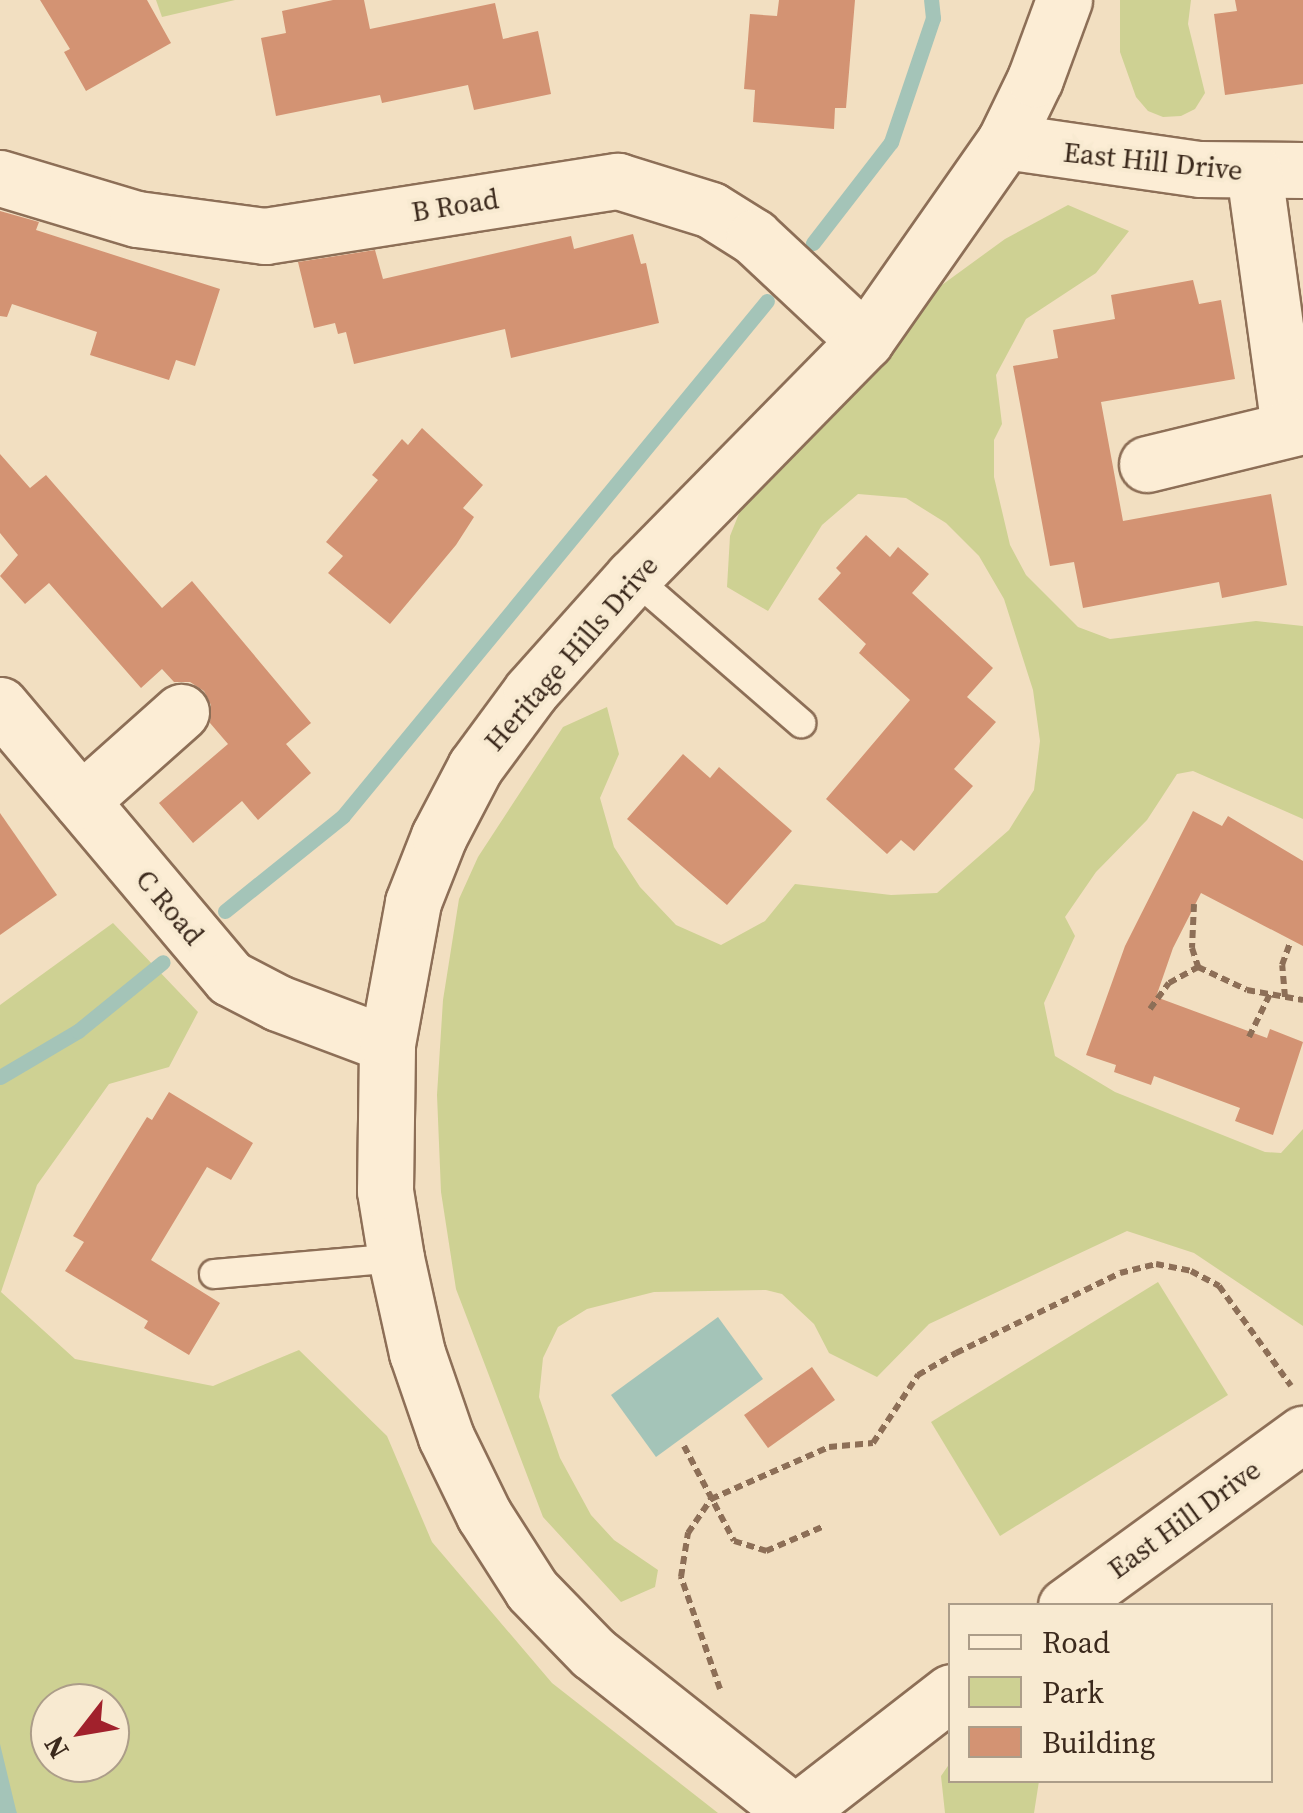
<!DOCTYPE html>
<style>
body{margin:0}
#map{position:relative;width:1303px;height:1813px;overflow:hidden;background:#f2dfc1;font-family:"Source Serif 4",serif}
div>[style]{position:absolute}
.green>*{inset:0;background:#ced193}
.water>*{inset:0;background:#a4c4b8}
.stream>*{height:15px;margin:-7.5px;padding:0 7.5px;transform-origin:7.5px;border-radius:7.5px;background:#a4c4b8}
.building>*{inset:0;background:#d39373}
.path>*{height:6px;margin-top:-3px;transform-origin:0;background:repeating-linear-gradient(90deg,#8d6f57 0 8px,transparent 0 13px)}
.roads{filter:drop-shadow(2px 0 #8d6f57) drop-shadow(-2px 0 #8d6f57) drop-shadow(0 2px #8d6f57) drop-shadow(0 -2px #8d6f57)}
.service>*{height:28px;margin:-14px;padding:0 14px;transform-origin:14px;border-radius:14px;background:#fcedd5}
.minor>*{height:55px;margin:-27.5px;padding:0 27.5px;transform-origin:27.5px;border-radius:27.5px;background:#fcedd5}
span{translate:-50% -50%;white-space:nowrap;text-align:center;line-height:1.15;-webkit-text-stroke:8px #f8ead1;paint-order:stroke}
.street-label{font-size:28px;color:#3b291c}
.legend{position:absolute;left:948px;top:1603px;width:325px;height:180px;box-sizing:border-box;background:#f8ead1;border:2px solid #ac9d89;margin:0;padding:12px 18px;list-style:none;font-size:30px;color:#3b291c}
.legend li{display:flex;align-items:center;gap:20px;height:50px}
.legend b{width:50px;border:2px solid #ac9d89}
.north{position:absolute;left:30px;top:1683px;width:100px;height:100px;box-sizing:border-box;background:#f8ead1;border:2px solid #ac9d89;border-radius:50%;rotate:239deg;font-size:28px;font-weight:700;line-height:40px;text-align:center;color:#3b291c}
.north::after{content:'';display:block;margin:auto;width:35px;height:45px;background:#a1212c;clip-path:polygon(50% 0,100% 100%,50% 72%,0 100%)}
</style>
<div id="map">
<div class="green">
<i style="clip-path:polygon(156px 0,235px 0,162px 17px)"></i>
<i style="clip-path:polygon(1120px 0,1191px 0,1188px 24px,1205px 93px,1195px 109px,1181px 116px,1163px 117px,1148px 111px,1136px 97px,1120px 52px)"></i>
<i style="clip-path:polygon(1068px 205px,1129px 231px,1096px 273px,1026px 319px,996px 375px,1002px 424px,994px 440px,994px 477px,1010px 545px,1026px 575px,1078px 627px,1110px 639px,1256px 621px,1303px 626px,1303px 819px,1193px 771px,1177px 774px,1147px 820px,1096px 872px,1065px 917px,1075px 936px,1044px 1003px,1055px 1056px,1115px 1092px,1265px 1152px,1281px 1153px,1303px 1129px,1303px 1326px,1194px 1253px,1127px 1231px,929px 1324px,877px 1377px,829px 1353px,814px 1324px,782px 1294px,766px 1290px,654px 1292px,587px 1309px,558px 1327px,543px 1358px,539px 1397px,560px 1458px,591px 1515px,614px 1540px,658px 1570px,655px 1587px,621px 1602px,543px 1517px,456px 1289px,441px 1192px,437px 1095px,443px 1000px,459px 899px,478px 857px,563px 727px,607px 707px,619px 754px,600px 798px,614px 847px,640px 887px,676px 925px,721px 945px,765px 921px,795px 884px,891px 895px,937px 893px,1009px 830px,1034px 790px,1040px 741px,1033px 690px,1004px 599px,979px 556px,946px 523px,906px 498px,858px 494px,822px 525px,768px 611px,727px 587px,730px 536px,748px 491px,865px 341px,1005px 239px)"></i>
<i style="clip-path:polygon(evenodd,113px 923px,198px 1012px,169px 1067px,109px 1084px,37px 1185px,1px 1292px,75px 1359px,213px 1386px,299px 1350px,387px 1436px,432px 1542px,552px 1683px,718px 1813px,16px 1813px,0 1762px,0 1005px,113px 923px,50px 1703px,110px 1703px,110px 1763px,50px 1763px,50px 1703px)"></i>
<i style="clip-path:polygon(1158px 1282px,1228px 1395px,1000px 1536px,931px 1422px)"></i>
<i style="clip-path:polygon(950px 1763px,951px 1780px,1039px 1781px,1034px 1813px,945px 1813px,941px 1776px)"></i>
</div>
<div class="water">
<i style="clip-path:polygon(718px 1317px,763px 1379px,656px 1457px,611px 1395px)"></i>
<i style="clip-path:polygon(0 1744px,16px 1810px,17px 1813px,0 1813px)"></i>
</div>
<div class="stream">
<i style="left:813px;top:243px;width:128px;rotate:-52.3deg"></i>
<i style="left:891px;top:142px;width:131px;rotate:-71.3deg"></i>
<i style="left:933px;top:18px;width:18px;rotate:-96deg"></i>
<i style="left:225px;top:911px;width:151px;rotate:-38.8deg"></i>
<i style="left:343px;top:816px;width:667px;rotate:-50.54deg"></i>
<i style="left:0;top:1077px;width:91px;rotate:-30.5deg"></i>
<i style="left:78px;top:1031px;width:109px;rotate:-39.1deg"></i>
</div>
<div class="building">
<i style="clip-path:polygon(40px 0,147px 0,171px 43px,86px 91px,64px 52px,70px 49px)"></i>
<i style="clip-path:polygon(333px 0,364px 0,370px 29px,495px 3px,503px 39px,538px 31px,551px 94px,474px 110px,468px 85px,382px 103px,380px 95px,276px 116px,261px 38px,286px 33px,282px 11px)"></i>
<i style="clip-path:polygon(779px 0,855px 0,846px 108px,835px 108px,834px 129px,753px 122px,755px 90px,744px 89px,750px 14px,777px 16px)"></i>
<i style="clip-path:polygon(1235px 0,1303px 0,1303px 84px,1225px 95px,1214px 14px,1237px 11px)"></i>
<i style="clip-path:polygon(0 211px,39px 222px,36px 230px,220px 289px,195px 366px,176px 360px,169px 380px,90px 355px,97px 332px,12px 304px,7px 317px,0 316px)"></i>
<i style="clip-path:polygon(633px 234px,641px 264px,646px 263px,659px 323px,511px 358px,505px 329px,354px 364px,346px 332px,338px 334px,335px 323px,314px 328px,298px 262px,375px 250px,383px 279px,571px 236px,574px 249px)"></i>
<i style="clip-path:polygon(1193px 280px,1199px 304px,1221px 300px,1235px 379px,1101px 402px,1123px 521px,1271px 494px,1287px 585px,1222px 598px,1219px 582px,1083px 608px,1074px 562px,1050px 566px,1013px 366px,1058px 358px,1053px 330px,1115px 319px,1111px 295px)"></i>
<i style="clip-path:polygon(422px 428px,483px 485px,463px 508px,474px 517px,456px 545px,390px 624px,328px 573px,343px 556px,326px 542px,378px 480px,372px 475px,402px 439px,408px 445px)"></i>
<i style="clip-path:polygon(0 454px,30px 488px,46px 475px,162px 608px,192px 581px,311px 723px,286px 744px,311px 773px,258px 820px,242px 801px,193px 843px,159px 803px,228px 744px,210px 723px,211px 705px,204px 691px,190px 682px,174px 682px,162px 669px,141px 688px,49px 583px,25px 604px,0 576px,18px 555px,0 533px)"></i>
<i style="clip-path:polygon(866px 535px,890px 557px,898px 547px,929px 574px,912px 593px,993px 668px,967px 697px,996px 722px,954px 769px,973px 786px,914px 851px,901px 840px,887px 854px,826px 799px,910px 700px,859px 653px,866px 644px,818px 599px,841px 573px,836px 568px)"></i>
<i style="clip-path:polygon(683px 754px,710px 778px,719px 767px,792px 831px,727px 905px,627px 819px)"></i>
<i style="clip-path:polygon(1193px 811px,1222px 826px,1228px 816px,1303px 861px,1303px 946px,1201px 893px,1173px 948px,1156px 997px,1267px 1038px,1270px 1029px,1303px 1042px,1273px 1135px,1235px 1121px,1240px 1108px,1154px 1076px,1151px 1085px,1114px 1072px,1116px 1065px,1086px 1055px,1125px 946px)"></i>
<i style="clip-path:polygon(0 813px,57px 895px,0 935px)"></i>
<i style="clip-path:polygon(169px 1092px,253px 1143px,231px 1180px,207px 1167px,151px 1260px,220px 1303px,189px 1355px,144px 1328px,148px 1321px,65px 1271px,84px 1242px,73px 1236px,147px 1117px,152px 1120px)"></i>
<i style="clip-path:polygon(812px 1367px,835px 1400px,768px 1448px,744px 1415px)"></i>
</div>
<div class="path">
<i style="left:1194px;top:904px;width:44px;rotate:92.6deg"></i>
<i style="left:1192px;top:948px;width:20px;rotate:72deg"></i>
<i style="left:1285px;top:997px;width:32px;rotate:-95deg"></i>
<i style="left:1282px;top:965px;width:23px;rotate:-70deg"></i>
<i style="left:1150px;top:1009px;width:32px;rotate:-54deg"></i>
<i style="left:1169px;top:983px;width:33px;rotate:-29deg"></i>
<i style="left:1198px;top:967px;width:54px;rotate:25.1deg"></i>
<i style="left:1247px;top:990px;width:57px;rotate:10.1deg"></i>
<i style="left:1249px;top:1037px;width:48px;rotate:-64deg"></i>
<i style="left:684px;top:1446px;width:107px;rotate:62.2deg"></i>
<i style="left:734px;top:1541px;width:34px;rotate:17deg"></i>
<i style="left:766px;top:1551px;width:61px;rotate:-23.2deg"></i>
<i style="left:720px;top:1689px;width:119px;rotate:-109.2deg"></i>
<i style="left:681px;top:1577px;width:45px;rotate:-81deg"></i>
<i style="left:688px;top:1533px;width:41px;rotate:-55.9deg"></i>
<i style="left:711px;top:1499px;width:129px;rotate:-23.8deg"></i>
<i style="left:829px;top:1447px;width:44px;rotate:-5.2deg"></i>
<i style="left:873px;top:1443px;width:82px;rotate:-56.5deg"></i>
<i style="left:918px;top:1375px;width:44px;rotate:-30.1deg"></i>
<i style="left:956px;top:1353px;width:182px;rotate:-26deg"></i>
<i style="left:1120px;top:1273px;width:37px;rotate:-14deg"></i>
<i style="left:1156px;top:1264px;width:36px;rotate:11deg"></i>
<i style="left:1191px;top:1271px;width:32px;rotate:28deg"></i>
<i style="left:1219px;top:1286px;width:123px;rotate:54.2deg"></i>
</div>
<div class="roads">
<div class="service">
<i style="left:633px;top:577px;width:223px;rotate:41deg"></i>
<i style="left:214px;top:1274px;width:183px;rotate:-5deg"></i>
</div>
<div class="minor">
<i style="left:1005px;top:141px;width:197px;rotate:8.2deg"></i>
<i style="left:1200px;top:169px;width:103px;rotate:0.6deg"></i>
<i style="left:1254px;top:172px;width:258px;rotate:82.2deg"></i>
<i style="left:0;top:178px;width:143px;rotate:16.7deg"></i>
<i style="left:137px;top:219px;width:129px;rotate:7.6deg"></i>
<i style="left:265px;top:236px;width:357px;rotate:-8.9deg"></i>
<i style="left:618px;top:181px;width:97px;rotate:17.3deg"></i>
<i style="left:711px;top:210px;width:51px;rotate:32.1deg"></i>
<i style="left:754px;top:237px;width:152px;rotate:43.1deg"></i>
<i style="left:1147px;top:464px;width:161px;rotate:-13.7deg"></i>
<i style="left:0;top:705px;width:357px;rotate:49.9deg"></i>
<i style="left:230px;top:978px;width:54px;rotate:27.5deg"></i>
<i style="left:278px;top:1003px;width:116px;rotate:20.6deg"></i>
<i style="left:81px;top:801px;width:134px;rotate:-41.7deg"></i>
<i style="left:1066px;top:1606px;width:293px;rotate:-36deg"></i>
<i style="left:795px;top:1813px;width:258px;rotate:-141.6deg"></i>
<i style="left:593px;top:1653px;width:88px;rotate:-134.1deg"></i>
<i style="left:532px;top:1590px;width:89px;rotate:-122.6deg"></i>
<i style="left:484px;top:1515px;width:87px;rotate:-116deg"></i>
<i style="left:446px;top:1437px;width:89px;rotate:-109deg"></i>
<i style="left:417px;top:1353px;width:97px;rotate:-102.5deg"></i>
<i style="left:396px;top:1258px;width:68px;rotate:-99.3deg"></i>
<i style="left:385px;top:1191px;width:147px;rotate:-89.2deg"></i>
<i style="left:387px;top:1044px;width:144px;rotate:-79.6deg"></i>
<i style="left:413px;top:902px;width:71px;rotate:-68.5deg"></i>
<i style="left:439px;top:836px;width:78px;rotate:-62.4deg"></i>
<i style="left:475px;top:767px;width:94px;rotate:-53.6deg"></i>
<i style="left:531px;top:691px;width:153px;rotate:-48.2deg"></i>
<i style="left:633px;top:577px;width:331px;rotate:-45.5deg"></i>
<i style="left:865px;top:341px;width:244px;rotate:-55deg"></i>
<i style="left:1005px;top:141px;width:69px;rotate:-64.2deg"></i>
<i style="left:1035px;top:79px;width:84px;rotate:-69.8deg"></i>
<i style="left:795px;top:1813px;width:197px;rotate:-37.8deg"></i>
</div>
</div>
<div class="street-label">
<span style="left:1153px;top:161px;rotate:6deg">East Hill Drive</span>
<span style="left:455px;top:205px;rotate:-9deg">B Road</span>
<span style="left:571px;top:653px;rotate:-49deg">Heritage Hills Drive</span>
<span style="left:170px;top:907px;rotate:50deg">C Road</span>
<span style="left:1184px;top:1519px;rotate:-36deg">East Hill Drive</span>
</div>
<ul class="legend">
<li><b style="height:12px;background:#fcedd5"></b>Road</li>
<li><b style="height:28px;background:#ced193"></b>Park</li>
<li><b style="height:28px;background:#d39373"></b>Building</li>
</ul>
<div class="north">N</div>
</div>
